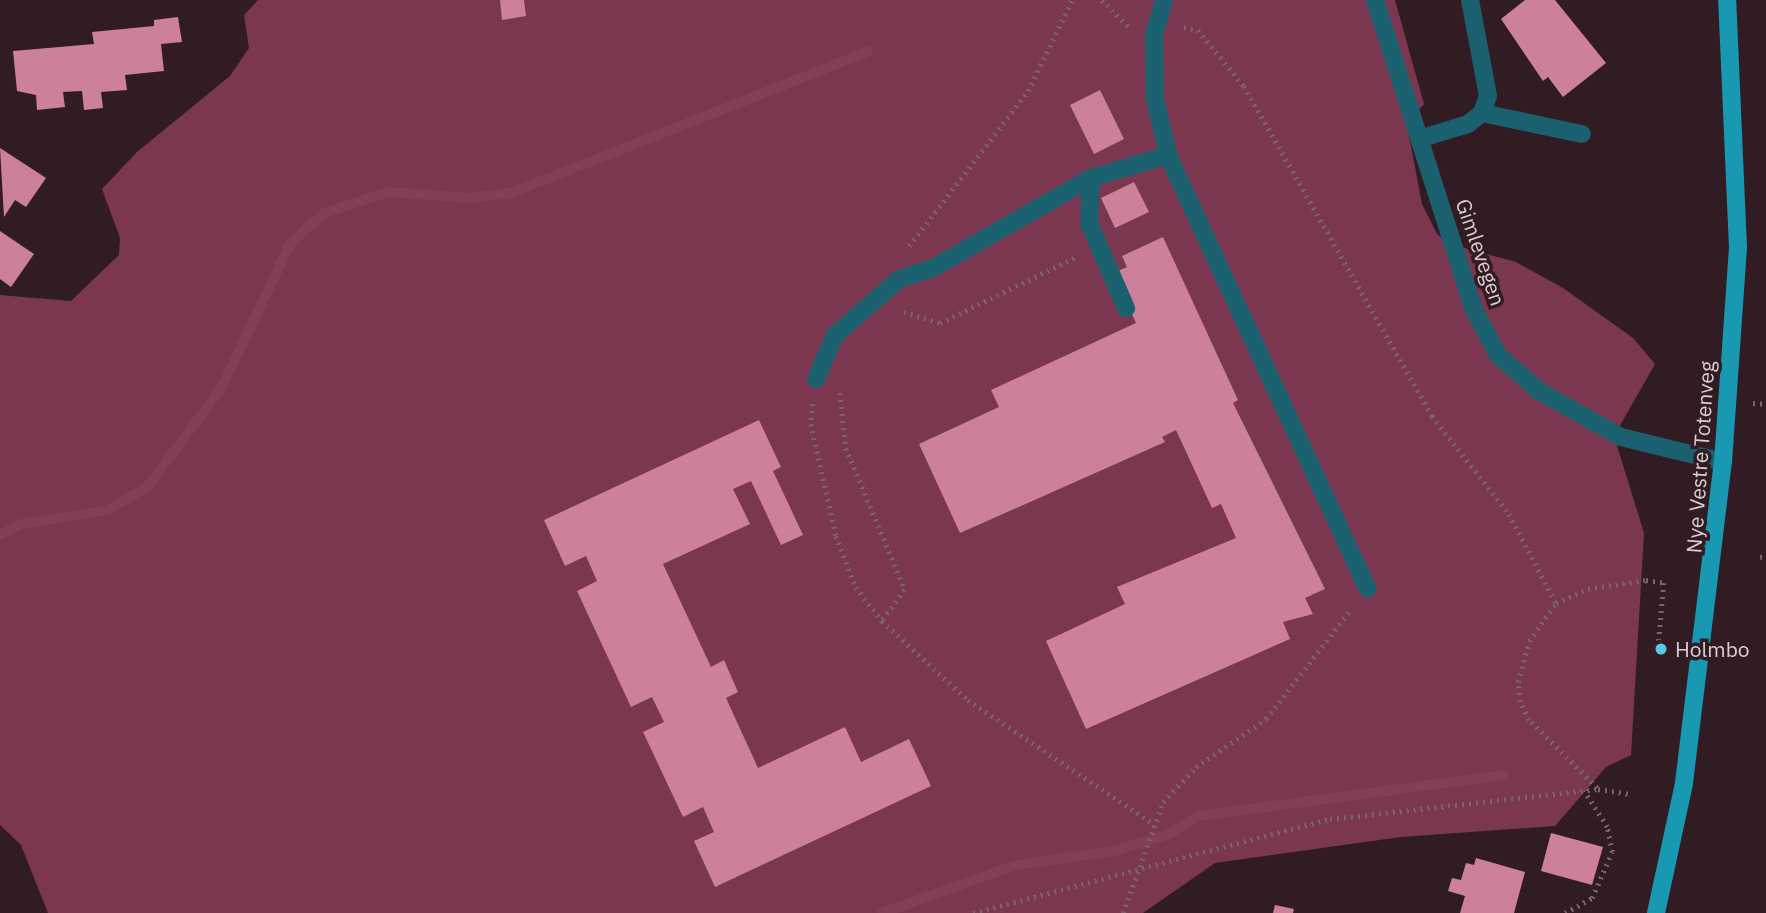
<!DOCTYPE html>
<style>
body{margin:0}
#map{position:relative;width:1766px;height:913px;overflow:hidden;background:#321c23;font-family:"IBM Plex Sans",sans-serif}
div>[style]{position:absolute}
.forest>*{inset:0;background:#7a374f}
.stream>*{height:10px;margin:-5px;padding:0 5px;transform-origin:5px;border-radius:5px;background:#823f56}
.building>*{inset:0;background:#cc8199}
.path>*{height:4.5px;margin-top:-2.25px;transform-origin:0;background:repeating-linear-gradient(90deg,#78656b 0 2px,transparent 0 7px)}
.minor>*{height:18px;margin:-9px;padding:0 9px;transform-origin:9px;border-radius:9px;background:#1a606f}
.major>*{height:18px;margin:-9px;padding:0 9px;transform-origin:9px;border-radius:9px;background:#1898b1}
.dots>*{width:19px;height:19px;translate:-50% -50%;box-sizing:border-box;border:4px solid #321c23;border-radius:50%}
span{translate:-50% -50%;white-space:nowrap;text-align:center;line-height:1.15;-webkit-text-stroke:7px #321c23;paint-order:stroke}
.street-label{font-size:21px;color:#dccdd1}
.poi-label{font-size:21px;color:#dccdd1}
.left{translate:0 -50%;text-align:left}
</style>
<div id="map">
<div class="forest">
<i style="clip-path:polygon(258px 0,1395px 0,1424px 104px,1411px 119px,1409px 136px,1422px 204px,1437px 234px,1450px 244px,1516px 262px,1563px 288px,1633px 338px,1655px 364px,1614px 436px,1644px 533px,1631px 755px,1606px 767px,1555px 826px,1401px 837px,1215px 863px,1143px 913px,48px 913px,21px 845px,0 825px,0 295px,71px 301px,119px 255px,120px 238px,102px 189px,137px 152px,230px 76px,249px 48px,244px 15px)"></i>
</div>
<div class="stream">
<i style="left:0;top:535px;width:25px;rotate:-27deg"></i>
<i style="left:22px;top:524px;width:87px;rotate:-9.2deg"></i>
<i style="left:108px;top:510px;width:45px;rotate:-30.5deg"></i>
<i style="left:147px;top:487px;width:125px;rotate:-53.1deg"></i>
<i style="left:222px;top:387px;width:158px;rotate:-64.6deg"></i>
<i style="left:290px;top:244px;width:46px;rotate:-42.4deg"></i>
<i style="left:324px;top:213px;width:67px;rotate:-18.2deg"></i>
<i style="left:388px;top:192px;width:81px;rotate:4.2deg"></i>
<i style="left:469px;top:198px;width:42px;rotate:-6.8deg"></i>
<i style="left:511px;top:193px;width:384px;rotate:-21.6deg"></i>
<i style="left:882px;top:913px;width:142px;rotate:-19.7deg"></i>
<i style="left:1016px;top:865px;width:99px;rotate:-8.1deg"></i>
<i style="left:1114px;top:851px;width:58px;rotate:-17.2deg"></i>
<i style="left:1169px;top:834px;width:34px;rotate:-32deg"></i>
<i style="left:1198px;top:816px;width:309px;rotate:-7.6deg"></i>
</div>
<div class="building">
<i style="clip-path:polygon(500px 0,524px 0,526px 16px,502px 20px)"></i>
<i style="clip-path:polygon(1525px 0,1555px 0,1606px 63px,1563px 97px,1548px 77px,1543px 81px,1501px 19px)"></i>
<i style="clip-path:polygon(178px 17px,182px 42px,161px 44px,164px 71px,125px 75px,127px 90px,101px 92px,103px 108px,84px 110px,82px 91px,63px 92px,65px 107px,37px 110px,36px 95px,17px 91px,13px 51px,94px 44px,92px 32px,154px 26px,154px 20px)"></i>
<i style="clip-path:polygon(1100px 90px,1124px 139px,1094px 154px,1070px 105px)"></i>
<i style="clip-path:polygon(0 148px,46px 178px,26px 207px,15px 200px,4px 217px)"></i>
<i style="clip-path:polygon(1134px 182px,1149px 212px,1115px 228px,1101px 198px)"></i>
<i style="clip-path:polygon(0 231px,34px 254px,11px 287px,0 279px)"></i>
<i style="clip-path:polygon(1163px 237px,1238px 400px,1233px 403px,1325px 589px,1305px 598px,1313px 614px,1283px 622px,1290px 639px,1086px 729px,1046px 641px,1125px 604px,1117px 587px,1236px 538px,1221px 504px,1212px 508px,1176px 430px,1162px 437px,1165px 442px,960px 533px,919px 444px,999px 407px,991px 390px,1136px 323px,1113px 273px,1127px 267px,1122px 256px)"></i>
<i style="clip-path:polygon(759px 420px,781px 467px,773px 471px,803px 535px,781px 545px,751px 481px,733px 489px,750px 524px,663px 564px,711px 667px,724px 660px,738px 692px,726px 698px,758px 768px,845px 727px,861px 762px,909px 739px,931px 786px,715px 887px,694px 841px,714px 832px,703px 807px,683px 817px,643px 732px,664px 722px,652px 697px,631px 707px,577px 591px,597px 581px,586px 556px,565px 566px,544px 520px)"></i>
<i style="clip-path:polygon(1551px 833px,1603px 847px,1592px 885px,1541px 871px)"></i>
<i style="clip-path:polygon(1476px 858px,1525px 872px,1514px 913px,1460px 913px,1465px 896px,1448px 891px,1452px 878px,1461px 880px,1466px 863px,1474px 865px)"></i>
<i style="clip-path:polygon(1275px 905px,1294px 909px,1293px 913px,1273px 913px)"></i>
</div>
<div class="path">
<i style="left:1102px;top:0;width:38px;rotate:45deg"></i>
<i style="left:1184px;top:27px;width:14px;rotate:12deg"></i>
<i style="left:1198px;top:30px;width:72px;rotate:50.6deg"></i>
<i style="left:1244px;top:86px;width:380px;rotate:60.3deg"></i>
<i style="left:1432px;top:416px;width:125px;rotate:51.8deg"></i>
<i style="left:1509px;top:514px;width:101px;rotate:62.2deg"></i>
<i style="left:909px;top:246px;width:195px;rotate:-52.5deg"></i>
<i style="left:1028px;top:91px;width:101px;rotate:-64.2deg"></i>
<i style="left:904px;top:312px;width:38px;rotate:17deg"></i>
<i style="left:940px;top:323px;width:151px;rotate:-25.9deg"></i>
<i style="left:840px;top:393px;width:55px;rotate:83.8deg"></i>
<i style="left:846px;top:448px;width:154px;rotate:67.4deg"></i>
<i style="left:905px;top:590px;width:39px;rotate:127deg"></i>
<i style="left:1753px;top:403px;width:13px;rotate:4deg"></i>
<i style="left:813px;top:404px;width:20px;rotate:96deg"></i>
<i style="left:811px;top:424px;width:115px;rotate:77.4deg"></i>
<i style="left:836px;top:536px;width:55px;rotate:68.6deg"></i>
<i style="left:856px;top:587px;width:43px;rotate:52.6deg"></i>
<i style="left:882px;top:621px;width:117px;rotate:42.6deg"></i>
<i style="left:968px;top:700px;width:224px;rotate:33.7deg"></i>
<i style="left:1760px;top:557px;width:6px;rotate:-9deg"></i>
<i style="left:1597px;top:788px;width:96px;rotate:-135deg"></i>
<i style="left:1529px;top:720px;width:20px;rotate:-117deg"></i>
<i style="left:1520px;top:702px;width:20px;rotate:-96deg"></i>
<i style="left:1518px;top:682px;width:42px;rotate:-75deg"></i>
<i style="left:1529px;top:641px;width:47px;rotate:-54.6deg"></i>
<i style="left:1556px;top:603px;width:35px;rotate:-24deg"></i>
<i style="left:1588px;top:589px;width:59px;rotate:-8.8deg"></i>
<i style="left:1646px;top:580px;width:18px;rotate:9deg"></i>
<i style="left:1664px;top:583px;width:67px;rotate:95.1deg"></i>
<i style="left:973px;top:913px;width:369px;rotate:-14.8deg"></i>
<i style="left:1330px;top:819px;width:270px;rotate:-6.4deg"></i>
<i style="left:1598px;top:789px;width:32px;rotate:9deg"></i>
<i style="left:1123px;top:913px;width:118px;rotate:-70.2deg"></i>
<i style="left:1163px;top:802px;width:48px;rotate:-46.7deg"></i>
<i style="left:1196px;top:767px;width:85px;rotate:-34.4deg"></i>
<i style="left:1266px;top:719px;width:139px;rotate:-52.3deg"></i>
<i style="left:1565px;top:913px;width:31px;rotate:-29deg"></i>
<i style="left:1592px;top:898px;width:50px;rotate:-66.5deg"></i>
<i style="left:1612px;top:852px;width:25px;rotate:-101deg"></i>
<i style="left:1607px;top:827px;width:43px;rotate:-122.6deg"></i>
</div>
<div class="minor">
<i style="left:1164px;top:0;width:36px;rotate:106deg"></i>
<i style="left:1154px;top:35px;width:64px;rotate:89.1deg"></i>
<i style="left:1155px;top:99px;width:57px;rotate:76.9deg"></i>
<i style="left:1168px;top:155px;width:477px;rotate:65.3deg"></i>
<i style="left:1375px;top:0;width:323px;rotate:72.3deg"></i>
<i style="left:1473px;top:308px;width:53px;rotate:62deg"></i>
<i style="left:1498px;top:355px;width:55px;rotate:41.3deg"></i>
<i style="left:1539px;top:391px;width:94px;rotate:29.3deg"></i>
<i style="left:1621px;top:437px;width:105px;rotate:13.8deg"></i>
<i style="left:1482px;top:113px;width:102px;rotate:11.9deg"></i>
<i style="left:1422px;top:138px;width:48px;rotate:-16.9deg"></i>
<i style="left:1468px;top:124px;width:18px;rotate:-38deg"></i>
<i style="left:1482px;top:113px;width:18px;rotate:-71deg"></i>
<i style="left:1488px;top:96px;width:98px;rotate:-100.6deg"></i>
<i style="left:1091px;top:178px;width:45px;rotate:92.5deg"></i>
<i style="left:1089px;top:223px;width:93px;rotate:66.5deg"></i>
<i style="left:816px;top:379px;width:48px;rotate:-66.6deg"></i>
<i style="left:835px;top:335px;width:85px;rotate:-41.2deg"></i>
<i style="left:899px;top:279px;width:36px;rotate:-18deg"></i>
<i style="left:933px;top:268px;width:182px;rotate:-29.7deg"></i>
<i style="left:1091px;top:178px;width:80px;rotate:-16.6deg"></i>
</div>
<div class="major">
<i style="left:1656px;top:913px;width:133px;rotate:-77.8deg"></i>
<i style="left:1684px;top:783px;width:323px;rotate:-83.1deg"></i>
<i style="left:1723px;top:462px;width:215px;rotate:-86deg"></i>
<i style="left:1738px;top:248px;width:248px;rotate:-92.5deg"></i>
</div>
<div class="dots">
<i style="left:1661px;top:649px;background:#58c9e3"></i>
</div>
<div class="street-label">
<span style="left:1481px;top:252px;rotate:71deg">Gimlevegen</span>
<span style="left:1700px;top:457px;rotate:-86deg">Nye Vestre Totenveg</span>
</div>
<div class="poi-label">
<span class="left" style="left:1675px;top:649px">Holmbo</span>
</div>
</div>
